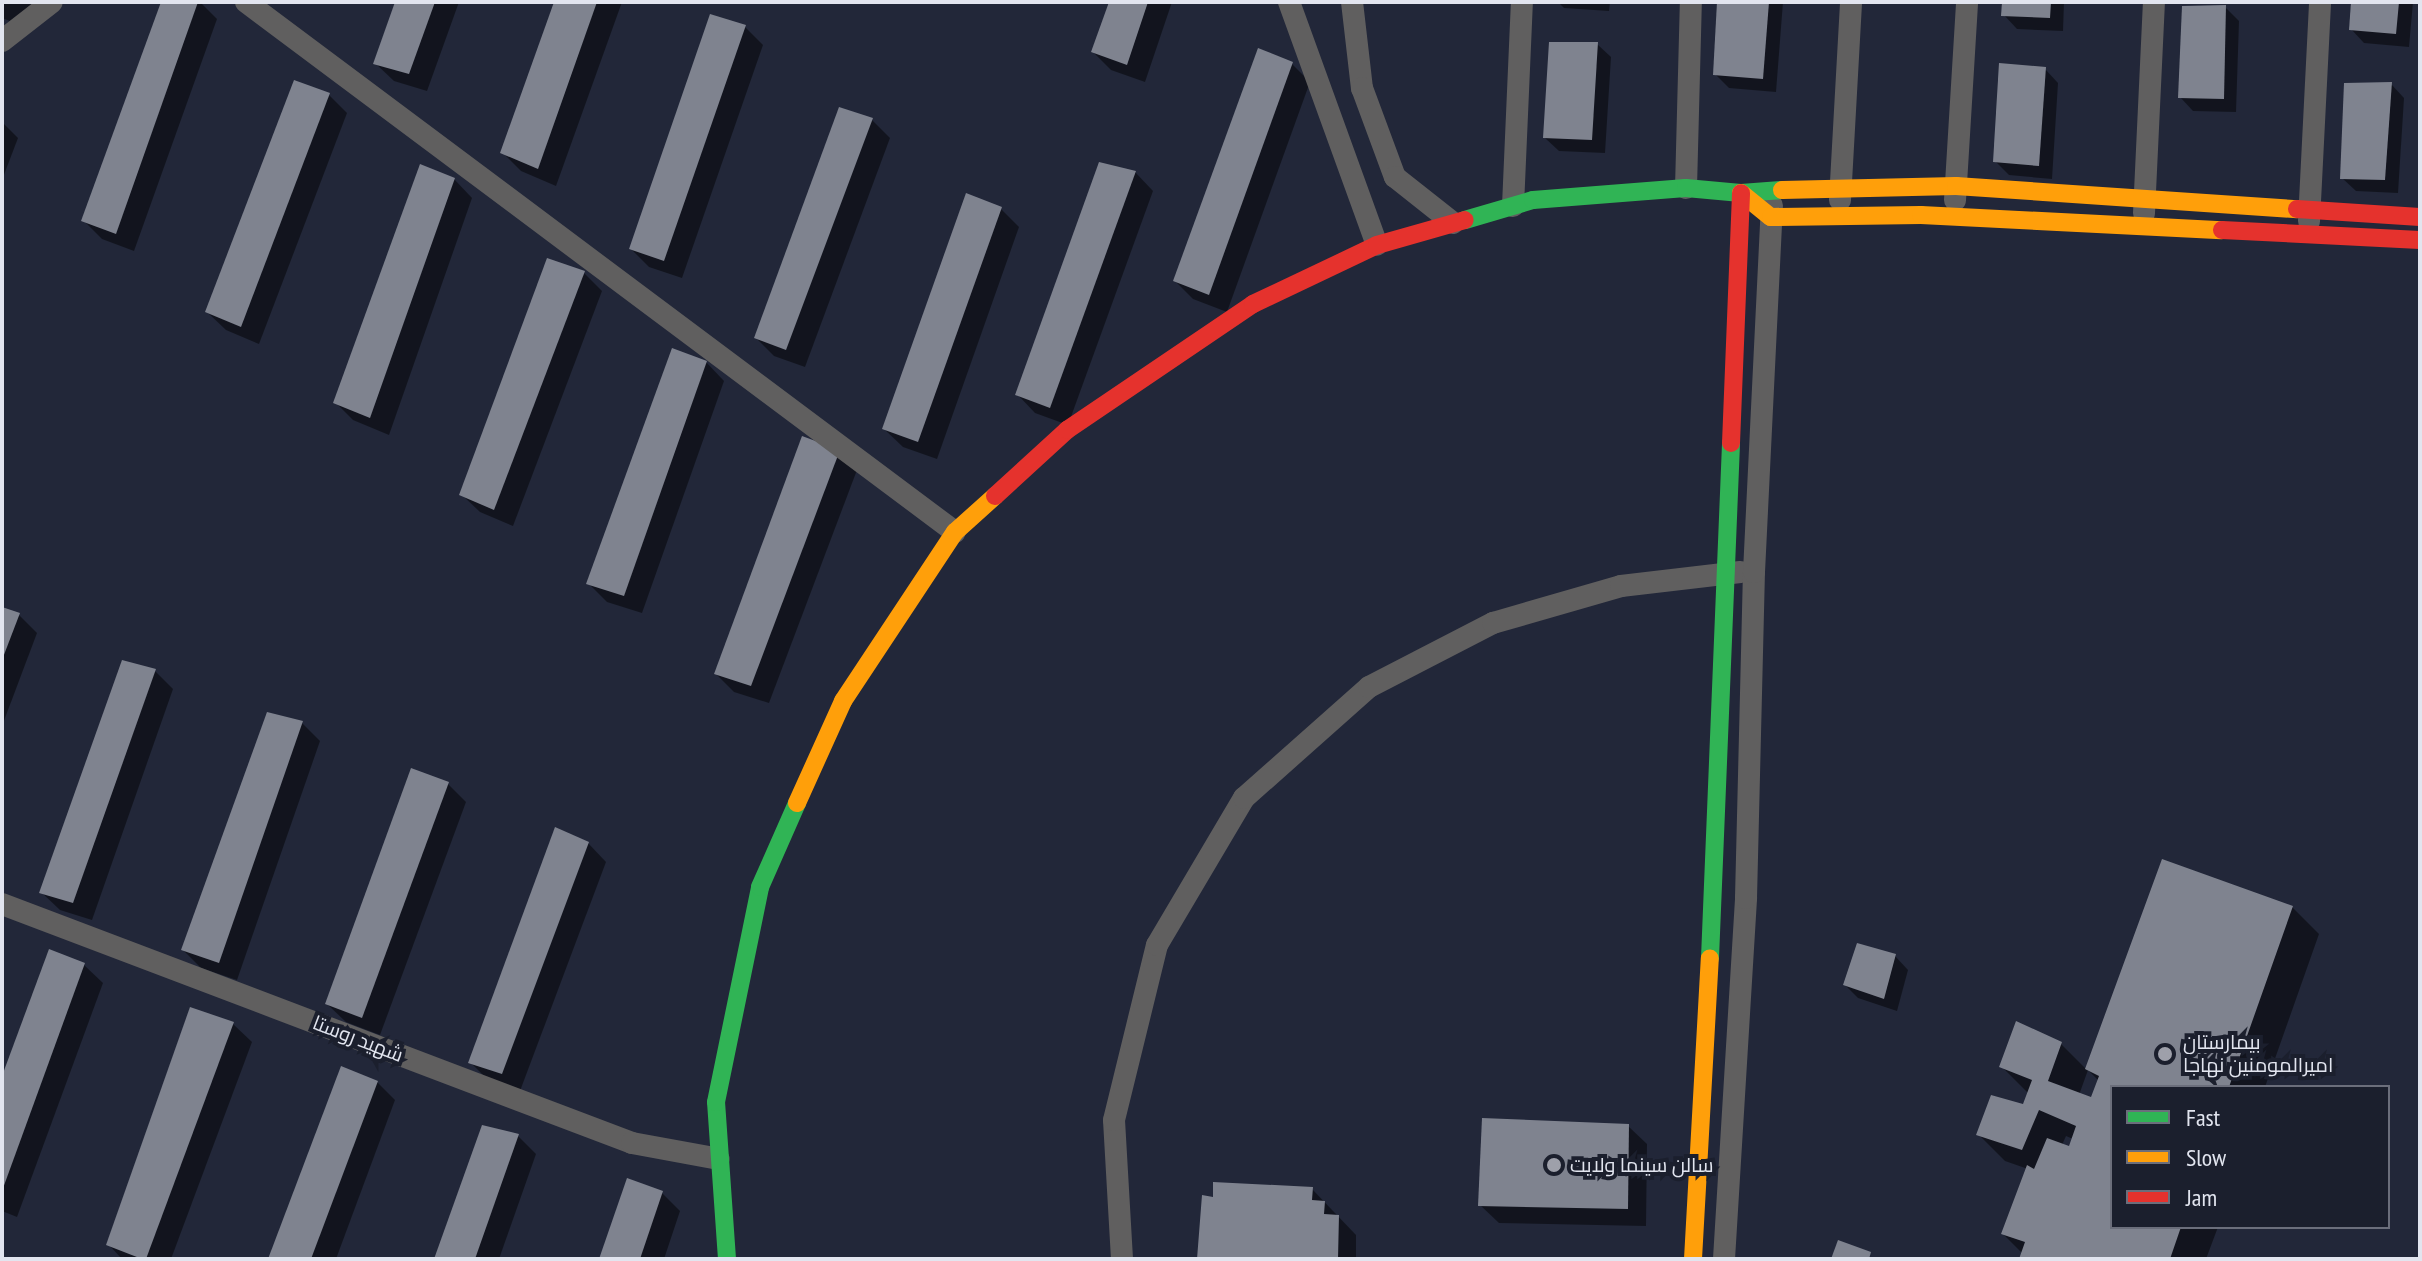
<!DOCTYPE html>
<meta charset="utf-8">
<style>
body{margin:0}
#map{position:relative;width:2422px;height:1261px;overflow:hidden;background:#1f2129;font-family:"PT Sans Narrow",Cairo,sans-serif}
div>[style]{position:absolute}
.built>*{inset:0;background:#222739}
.shadow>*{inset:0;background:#0007}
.building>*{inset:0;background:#7f838f}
.street>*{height:22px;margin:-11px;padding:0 11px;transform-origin:11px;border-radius:11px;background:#605f5f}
.fast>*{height:18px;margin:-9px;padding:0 9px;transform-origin:9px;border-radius:9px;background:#30b455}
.slow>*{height:18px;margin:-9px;padding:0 9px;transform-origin:9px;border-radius:9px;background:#ff9f0a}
.jam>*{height:18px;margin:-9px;padding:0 9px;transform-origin:9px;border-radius:9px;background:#e5322d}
.dots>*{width:22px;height:22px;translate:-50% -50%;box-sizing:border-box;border:4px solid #1b1f2d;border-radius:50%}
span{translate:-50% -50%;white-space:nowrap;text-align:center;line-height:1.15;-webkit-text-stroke:8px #1b1f2d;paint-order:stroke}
.street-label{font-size:20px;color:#e2e5ef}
.poi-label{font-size:20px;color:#e2e5ef}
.left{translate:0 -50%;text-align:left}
.frame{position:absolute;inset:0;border:4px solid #e2e5ef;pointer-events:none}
.legend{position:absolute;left:2110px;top:1085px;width:280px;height:144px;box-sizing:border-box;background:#1b1f2d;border:2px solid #6b6e7b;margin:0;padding:10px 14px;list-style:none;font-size:24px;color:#e2e5ef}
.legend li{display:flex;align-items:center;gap:16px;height:40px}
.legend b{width:40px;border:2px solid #6b6e7b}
</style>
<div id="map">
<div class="built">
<i style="clip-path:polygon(evenodd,2px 2px,2420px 2px,2420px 1259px,2px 1259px,2px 2px,2112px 1087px,2388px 1087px,2388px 1227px,2112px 1227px,2112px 1087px)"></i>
</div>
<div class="shadow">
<i style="clip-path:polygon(2px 2px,32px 2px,23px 26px,2px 18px)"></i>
<i style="clip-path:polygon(163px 2px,200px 2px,217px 19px,134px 251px,102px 239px,84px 221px)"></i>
<i style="clip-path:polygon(397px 2px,459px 2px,427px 91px,394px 81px,375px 63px)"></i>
<i style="clip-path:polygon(557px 2px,622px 2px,556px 186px,521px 171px,503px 153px)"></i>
<i style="clip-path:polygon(1111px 2px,1172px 2px,1145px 82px,1111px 70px,1093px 52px)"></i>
<i style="clip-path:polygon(1558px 2px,1610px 2px,1609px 11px,1564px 8px)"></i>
<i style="clip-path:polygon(1719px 2px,1783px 2px,1776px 92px,1729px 88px,1715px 74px)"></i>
<i style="clip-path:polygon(2004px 2px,2064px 2px,2063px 31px,2017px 29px,2004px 15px)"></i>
<i style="clip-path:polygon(2353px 2px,2413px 2px,2409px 47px,2364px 43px,2351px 29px)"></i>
<i style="clip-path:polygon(2225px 7px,2239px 21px,2236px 112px,2193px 111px,2180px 97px)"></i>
<i style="clip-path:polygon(745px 27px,763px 45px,682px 278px,649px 267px,631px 249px)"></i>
<i style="clip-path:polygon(1597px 44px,1611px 57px,1605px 153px,1559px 151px,1545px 138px)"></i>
<i style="clip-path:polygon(1292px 64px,1310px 82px,1227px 312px,1193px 299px,1175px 281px)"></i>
<i style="clip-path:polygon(2045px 69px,2058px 83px,2052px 179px,2009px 175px,1995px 161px)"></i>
<i style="clip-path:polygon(2391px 84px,2404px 98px,2398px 193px,2356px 191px,2342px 178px)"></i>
<i style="clip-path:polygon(329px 95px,347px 113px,259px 344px,226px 330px,207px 312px)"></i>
<i style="clip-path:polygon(872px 120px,890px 138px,805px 367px,774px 356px,756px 338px)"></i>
<i style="clip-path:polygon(2px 122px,18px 138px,2px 180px)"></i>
<i style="clip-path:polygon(1135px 172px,1153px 191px,1068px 425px,1035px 413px,1017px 394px)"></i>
<i style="clip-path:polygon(454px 179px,472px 198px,389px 435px,353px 420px,335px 402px)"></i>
<i style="clip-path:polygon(1001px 209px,1019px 227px,937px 459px,903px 447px,884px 429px)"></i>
<i style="clip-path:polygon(584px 273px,602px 291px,513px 526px,480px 512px,461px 494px)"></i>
<i style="clip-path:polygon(706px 362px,724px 381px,642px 613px,607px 602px,589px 584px)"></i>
<i style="clip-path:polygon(838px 452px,857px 470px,769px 703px,734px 692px,716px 674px)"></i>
<i style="clip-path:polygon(2px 609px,19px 615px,37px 633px,2px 726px)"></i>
<i style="clip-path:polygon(155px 671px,173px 689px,92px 920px,60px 910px,41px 892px)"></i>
<i style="clip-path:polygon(302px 723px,320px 741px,237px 980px,201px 968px,183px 950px)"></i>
<i style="clip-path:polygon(448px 784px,466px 802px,380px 1035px,346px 1022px,327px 1004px)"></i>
<i style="clip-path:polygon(588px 843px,606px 862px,520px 1091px,488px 1080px,470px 1062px)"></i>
<i style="clip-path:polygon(evenodd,2163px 862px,2292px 907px,2319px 934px,2265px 1087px,2112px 1087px,2112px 1227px,2218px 1227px,2206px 1259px,2021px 1259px,2023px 1254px,2003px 1234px,2028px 1169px,2005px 1161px,1978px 1134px,2024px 1107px,2029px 1094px,2001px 1066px,2061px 1044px,2087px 1070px,2163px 862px,2088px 1070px,2099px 1081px,2092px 1100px,2079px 1095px,2088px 1070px,2163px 862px,2066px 1136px,2073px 1139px,2070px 1149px,2062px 1145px,2066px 1136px)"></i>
<i style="clip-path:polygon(1895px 956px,1908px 970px,1897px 1011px,1858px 998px,1845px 985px)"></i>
<i style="clip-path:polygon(84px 965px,103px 983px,17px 1217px,2px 1211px,2px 1082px)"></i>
<i style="clip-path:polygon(233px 1024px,252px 1042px,171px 1259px,122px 1259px,108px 1244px)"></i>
<i style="clip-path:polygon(377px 1082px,395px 1100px,336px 1259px,270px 1259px)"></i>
<i style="clip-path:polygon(1628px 1126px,1647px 1144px,1646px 1226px,1499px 1223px,1480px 1205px)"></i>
<i style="clip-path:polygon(518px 1136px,536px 1154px,499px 1259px,436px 1259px)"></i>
<i style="clip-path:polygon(1312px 1189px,1356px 1235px,1356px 1259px,1199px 1259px)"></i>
<i style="clip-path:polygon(662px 1193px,680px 1211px,664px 1259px,601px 1259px)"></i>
</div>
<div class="building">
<i style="clip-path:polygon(161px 2px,198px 2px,116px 234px,81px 221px)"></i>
<i style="clip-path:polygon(395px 2px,435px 2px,409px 74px,373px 64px)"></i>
<i style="clip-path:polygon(554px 2px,597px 2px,538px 169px,500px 153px)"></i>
<i style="clip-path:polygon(1109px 2px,1148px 2px,1127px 65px,1091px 52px)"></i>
<i style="clip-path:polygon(1717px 2px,1769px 2px,1763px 79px,1713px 75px)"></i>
<i style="clip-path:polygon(2002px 2px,2051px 2px,2050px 18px,2001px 16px)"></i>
<i style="clip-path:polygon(2351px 2px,2399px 2px,2396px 34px,2349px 30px)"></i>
<i style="clip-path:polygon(2226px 5px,2224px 99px,2178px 98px,2182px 6px)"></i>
<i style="clip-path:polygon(710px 14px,746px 25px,664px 261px,629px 249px)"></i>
<i style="clip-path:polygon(1549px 42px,1598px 42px,1592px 140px,1543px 138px)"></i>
<i style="clip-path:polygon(1258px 48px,1293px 62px,1209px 295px,1173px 281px)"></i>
<i style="clip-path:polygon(1999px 63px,2046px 67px,2039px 166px,1993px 162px)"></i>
<i style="clip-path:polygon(294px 80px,330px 93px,241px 327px,205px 312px)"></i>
<i style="clip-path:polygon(2392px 82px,2385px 180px,2340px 179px,2344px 83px)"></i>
<i style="clip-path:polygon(839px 107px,873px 118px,786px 350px,754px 338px)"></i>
<i style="clip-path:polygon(1099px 162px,1136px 171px,1050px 408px,1015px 395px)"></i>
<i style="clip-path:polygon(420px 164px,455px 178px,370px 418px,333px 403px)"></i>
<i style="clip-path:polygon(966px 193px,1002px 207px,918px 442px,882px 429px)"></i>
<i style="clip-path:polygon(547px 258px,585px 271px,494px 510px,459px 495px)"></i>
<i style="clip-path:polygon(672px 348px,707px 361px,624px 596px,586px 584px)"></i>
<i style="clip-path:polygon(802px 436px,840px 450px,751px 686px,714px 674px)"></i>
<i style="clip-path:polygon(2px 607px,20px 613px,2px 660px)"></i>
<i style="clip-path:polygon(122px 660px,156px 669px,73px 903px,39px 893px)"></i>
<i style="clip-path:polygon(267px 712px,303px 721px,219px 963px,181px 950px)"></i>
<i style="clip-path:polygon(411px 768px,449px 782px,362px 1018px,325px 1004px)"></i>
<i style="clip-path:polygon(555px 827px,589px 842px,502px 1074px,468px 1063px)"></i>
<i style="clip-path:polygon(2162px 859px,2293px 906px,2229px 1087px,2112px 1087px,2112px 1227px,2181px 1227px,2170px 1259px,2019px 1259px,2025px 1242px,2001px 1234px,2027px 1165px,2034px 1169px,2047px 1138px,2069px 1146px,2076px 1126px,2039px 1110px,2022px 1150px,1976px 1135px,1991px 1095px,2023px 1104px,2032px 1080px,1999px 1067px,2016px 1021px,2062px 1042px,2048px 1081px,2091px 1097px,2099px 1076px,2085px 1069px)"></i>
<i style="clip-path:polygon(1857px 943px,1896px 954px,1884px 999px,1843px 985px)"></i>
<i style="clip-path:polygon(49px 949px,85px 963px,2px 1191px,2px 1076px)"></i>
<i style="clip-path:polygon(190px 1007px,234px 1022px,146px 1259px,142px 1259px,106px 1245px)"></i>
<i style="clip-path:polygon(341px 1066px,378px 1081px,311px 1259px,268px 1259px)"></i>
<i style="clip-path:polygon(1482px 1118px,1629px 1124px,1628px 1209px,1478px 1206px)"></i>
<i style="clip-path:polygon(482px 1125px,519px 1134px,475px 1259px,434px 1259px)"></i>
<i style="clip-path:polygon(627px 1178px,663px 1191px,640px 1259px,599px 1259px)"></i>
<i style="clip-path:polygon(1213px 1182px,1313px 1187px,1312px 1200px,1325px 1201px,1324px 1214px,1339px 1215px,1338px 1259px,1197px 1259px,1202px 1195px,1213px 1197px)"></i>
<i style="clip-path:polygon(1838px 1240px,1871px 1252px,1869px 1259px,1831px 1259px)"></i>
</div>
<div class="street">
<i style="left:246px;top:2px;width:885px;rotate:36.78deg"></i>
<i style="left:1289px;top:2px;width:258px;rotate:70.1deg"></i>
<i style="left:1352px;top:2px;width:87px;rotate:83.4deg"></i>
<i style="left:1362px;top:88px;width:95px;rotate:69.7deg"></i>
<i style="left:1395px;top:177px;width:74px;rotate:38.4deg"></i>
<i style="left:2px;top:41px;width:63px;rotate:-38deg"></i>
<i style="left:1686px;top:188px;width:186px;rotate:-88.5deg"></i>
<i style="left:1840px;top:200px;width:198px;rotate:-86.8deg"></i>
<i style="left:1955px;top:200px;width:198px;rotate:-86.5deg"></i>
<i style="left:1513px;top:206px;width:204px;rotate:-87.5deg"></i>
<i style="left:2144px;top:213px;width:211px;rotate:-87.3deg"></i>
<i style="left:2309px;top:221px;width:219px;rotate:-87.1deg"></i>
<i style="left:2px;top:904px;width:674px;rotate:20.77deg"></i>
<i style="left:632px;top:1143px;width:88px;rotate:10.4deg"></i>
<i style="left:1122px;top:1259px;width:139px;rotate:-93.3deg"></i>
<i style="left:1114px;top:1120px;width:180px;rotate:-76.2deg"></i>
<i style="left:1157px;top:945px;width:171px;rotate:-59.4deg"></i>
<i style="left:1244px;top:798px;width:167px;rotate:-41.6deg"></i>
<i style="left:1369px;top:687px;width:140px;rotate:-27.3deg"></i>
<i style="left:1493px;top:623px;width:133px;rotate:-16.1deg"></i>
<i style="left:1621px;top:586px;width:120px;rotate:-6.7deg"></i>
<i style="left:1724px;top:1259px;width:362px;rotate:-86.5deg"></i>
<i style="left:1746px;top:898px;width:326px;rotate:-88.6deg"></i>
<i style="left:1754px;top:572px;width:367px;rotate:-87.2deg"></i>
</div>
<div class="fast">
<i style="left:1465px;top:220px;width:71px;rotate:-16.4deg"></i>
<i style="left:1533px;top:200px;width:153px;rotate:-4.5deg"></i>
<i style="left:1686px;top:188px;width:55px;rotate:5.2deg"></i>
<i style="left:1741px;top:193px;width:41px;rotate:-4.2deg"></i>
<i style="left:1710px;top:958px;width:515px;rotate:-87.66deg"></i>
<i style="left:727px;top:1259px;width:157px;rotate:-94deg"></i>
<i style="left:716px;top:1102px;width:219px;rotate:-78.4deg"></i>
<i style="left:760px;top:887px;width:92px;rotate:-66.2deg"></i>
</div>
<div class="slow">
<i style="left:1782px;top:190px;width:174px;rotate:-1.3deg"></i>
<i style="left:1956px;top:186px;width:342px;rotate:3.9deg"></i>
<i style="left:1741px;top:193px;width:38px;rotate:39deg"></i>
<i style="left:1771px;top:217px;width:150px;rotate:-0.8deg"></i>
<i style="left:1921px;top:215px;width:301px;rotate:2.9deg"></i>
<i style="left:797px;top:803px;width:112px;rotate:-65.7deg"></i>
<i style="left:843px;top:701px;width:203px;rotate:-56.5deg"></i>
<i style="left:955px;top:532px;width:54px;rotate:-42deg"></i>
<i style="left:1693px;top:1259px;width:301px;rotate:-86.8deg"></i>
</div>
<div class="jam">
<i style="left:2297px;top:209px;width:123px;rotate:3.7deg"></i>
<i style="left:2222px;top:230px;width:198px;rotate:2.9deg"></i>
<i style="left:1731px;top:443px;width:250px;rotate:-87.7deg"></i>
<i style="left:995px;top:496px;width:98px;rotate:-42.5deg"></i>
<i style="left:1067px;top:430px;width:225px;rotate:-34.1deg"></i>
<i style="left:1253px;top:304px;width:137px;rotate:-25.4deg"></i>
<i style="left:1377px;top:245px;width:91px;rotate:-15.9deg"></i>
</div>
<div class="dots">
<i style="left:2165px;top:1054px;background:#9ea0aa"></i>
<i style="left:1554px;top:1165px;background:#9ea0aa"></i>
</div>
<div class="street-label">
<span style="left:358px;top:1039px;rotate:21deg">شهید روستا</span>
</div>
<div class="poi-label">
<span class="left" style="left:2183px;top:1054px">بیمارستان<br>امیرالمومنین نهاجا</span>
<span class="left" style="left:1570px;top:1165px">سالن سینما ولایت</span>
</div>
<div class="frame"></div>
<ul class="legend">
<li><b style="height:10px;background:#30b455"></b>Fast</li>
<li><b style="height:10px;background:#ff9f0a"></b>Slow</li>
<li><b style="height:10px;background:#e5322d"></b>Jam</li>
</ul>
</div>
